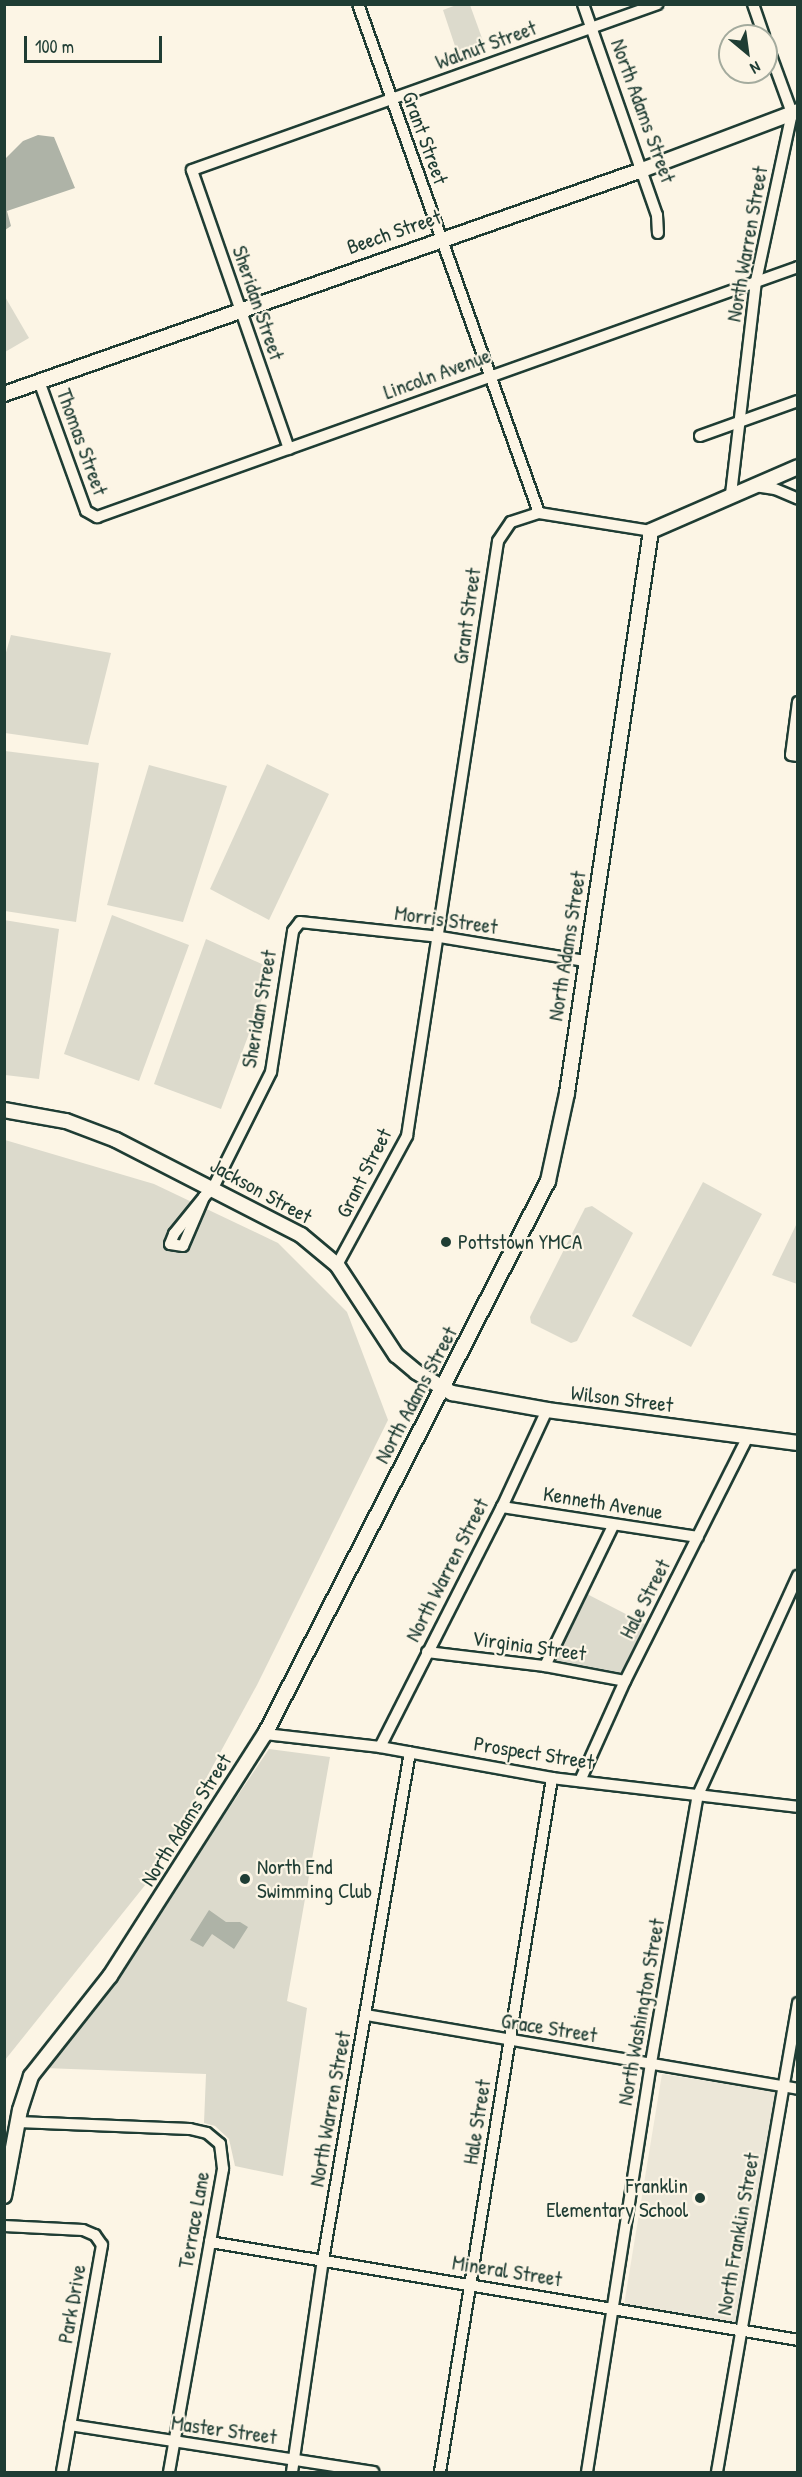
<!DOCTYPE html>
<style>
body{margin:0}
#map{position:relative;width:802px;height:2477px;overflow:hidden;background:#fcf5e5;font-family:"Patrick Hand",sans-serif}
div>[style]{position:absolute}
.built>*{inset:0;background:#ece7d8}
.green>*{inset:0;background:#dcdacc}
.water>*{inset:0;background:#aeb3a7}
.roads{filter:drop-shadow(2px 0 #1f3d34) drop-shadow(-2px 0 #1f3d34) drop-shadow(0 2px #1f3d34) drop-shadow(0 -2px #1f3d34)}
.minor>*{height:10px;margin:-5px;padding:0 5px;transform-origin:5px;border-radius:5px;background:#fcf5e5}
.tertiary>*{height:14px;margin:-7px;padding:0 7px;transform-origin:7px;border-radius:7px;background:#fcf5e5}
.dots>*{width:16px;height:16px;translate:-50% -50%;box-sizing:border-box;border:3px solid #fcf5e5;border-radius:50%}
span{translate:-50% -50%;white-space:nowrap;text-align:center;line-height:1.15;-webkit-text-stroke:4.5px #fcf5e5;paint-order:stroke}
.street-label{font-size:21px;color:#1f3d34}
.poi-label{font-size:21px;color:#1f3d34}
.left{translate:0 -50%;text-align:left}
.right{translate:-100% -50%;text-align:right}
.frame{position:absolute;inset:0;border:6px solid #1f3d34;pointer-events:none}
.north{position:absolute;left:718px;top:24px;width:60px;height:60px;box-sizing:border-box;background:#fcf5e5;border:2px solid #a4ab9e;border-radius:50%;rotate:151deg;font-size:16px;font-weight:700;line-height:24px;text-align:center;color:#1f3d34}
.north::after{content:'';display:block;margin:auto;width:21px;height:27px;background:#1f3d34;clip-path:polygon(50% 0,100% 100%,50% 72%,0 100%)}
.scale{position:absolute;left:24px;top:36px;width:138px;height:27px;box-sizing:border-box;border:3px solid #1f3d34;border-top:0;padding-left:8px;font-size:18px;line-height:21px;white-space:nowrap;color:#1f3d34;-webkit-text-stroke:4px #fcf5e5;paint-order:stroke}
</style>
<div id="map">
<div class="built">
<i style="clip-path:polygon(662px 2074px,777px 2092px,739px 2323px,624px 2305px)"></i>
</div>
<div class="green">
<i style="clip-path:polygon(459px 4px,470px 5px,487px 52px,460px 61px,443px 10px)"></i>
<i style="clip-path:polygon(4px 295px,29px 338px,5px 352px,4px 352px)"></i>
<i style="clip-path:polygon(11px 635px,111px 653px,88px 745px,5px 733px,5px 656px)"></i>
<i style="clip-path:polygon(5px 751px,99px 763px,76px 922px,5px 911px)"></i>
<i style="clip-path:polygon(267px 764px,329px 794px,269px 920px,210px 889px)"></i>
<i style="clip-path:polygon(149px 765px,227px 786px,183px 922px,107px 905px)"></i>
<i style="clip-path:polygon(112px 915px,189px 945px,139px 1081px,64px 1054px)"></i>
<i style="clip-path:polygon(4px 920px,59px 929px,39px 1079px,5px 1075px)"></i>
<i style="clip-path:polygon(206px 939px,273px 969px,221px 1109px,154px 1084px)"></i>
<i style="clip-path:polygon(5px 1140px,154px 1184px,278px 1243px,347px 1312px,388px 1420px,257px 1685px,154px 1874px,5px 2060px)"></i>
<i style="clip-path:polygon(703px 1182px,762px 1214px,691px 1347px,632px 1316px)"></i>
<i style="clip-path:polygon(592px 1206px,633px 1233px,577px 1341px,571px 1343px,531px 1323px,530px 1317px,585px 1208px)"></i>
<i style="clip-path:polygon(797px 1223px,797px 1284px,772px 1275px)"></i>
<i style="clip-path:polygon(587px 1594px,649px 1626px,626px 1670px,619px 1675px,552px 1663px)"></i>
<i style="clip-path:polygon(269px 1749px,330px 1757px,287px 2001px,307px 2008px,283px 2176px,235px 2166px,229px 2139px,215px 2126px,204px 2123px,206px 2074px,44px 2068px,91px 2013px)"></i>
</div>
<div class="water">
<i style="clip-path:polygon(38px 135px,54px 137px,75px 188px,7px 211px,11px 226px,5px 230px,5px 159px,23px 141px)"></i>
<i style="clip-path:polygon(209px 1910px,226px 1922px,240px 1922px,248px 1927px,234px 1949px,212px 1934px,203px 1947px,190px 1940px)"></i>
</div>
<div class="roads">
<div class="minor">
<i style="left:358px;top:4px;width:540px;rotate:70.42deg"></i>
<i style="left:583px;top:4px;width:224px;rotate:70.7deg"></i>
<i style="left:657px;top:215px;width:18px;rotate:87deg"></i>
<i style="left:753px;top:4px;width:34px;rotate:71deg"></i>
<i style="left:39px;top:381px;width:138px;rotate:70.1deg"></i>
<i style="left:86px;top:511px;width:13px;rotate:29deg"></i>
<i style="left:97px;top:517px;width:744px;rotate:-19.63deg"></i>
<i style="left:700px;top:436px;width:104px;rotate:-19.7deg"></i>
<i style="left:289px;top:449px;width:295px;rotate:-109.2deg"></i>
<i style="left:192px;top:170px;width:494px;rotate:-19.6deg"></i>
<i style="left:755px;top:486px;width:20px;rotate:9deg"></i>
<i style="left:775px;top:489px;width:25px;rotate:23deg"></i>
<i style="left:731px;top:494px;width:214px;rotate:-83.3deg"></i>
<i style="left:756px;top:281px;width:172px;rotate:-77.9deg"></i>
<i style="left:792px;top:113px;width:76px;rotate:-110.1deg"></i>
<i style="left:798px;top:702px;width:53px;rotate:97.5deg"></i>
<i style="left:791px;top:755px;width:7px;rotate:8deg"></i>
<i style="left:204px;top:1197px;width:53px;rotate:113.2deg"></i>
<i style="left:183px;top:1246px;width:13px;rotate:-171deg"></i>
<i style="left:170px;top:1244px;width:11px;rotate:-68deg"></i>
<i style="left:174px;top:1234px;width:48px;rotate:-51deg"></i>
<i style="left:204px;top:1197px;width:13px;rotate:-45deg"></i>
<i style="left:213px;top:1188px;width:130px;rotate:-63.4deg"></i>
<i style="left:271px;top:1072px;width:143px;rotate:-81.1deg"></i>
<i style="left:293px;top:931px;width:11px;rotate:-52deg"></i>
<i style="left:300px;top:922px;width:141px;rotate:6.1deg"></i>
<i style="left:440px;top:937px;width:147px;rotate:9.4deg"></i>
<i style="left:337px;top:1265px;width:147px;rotate:-61.5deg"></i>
<i style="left:407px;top:1136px;width:602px;rotate:-81.3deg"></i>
<i style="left:498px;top:541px;width:23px;rotate:-56deg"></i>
<i style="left:511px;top:522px;width:29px;rotate:-18deg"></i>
<i style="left:539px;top:513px;width:113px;rotate:9.1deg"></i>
<i style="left:502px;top:1507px;width:198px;rotate:8.7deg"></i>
<i style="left:427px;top:1652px;width:119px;rotate:6.8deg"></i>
<i style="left:545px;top:1666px;width:81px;rotate:10.6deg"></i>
<i style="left:545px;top:1666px;width:156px;rotate:-64.1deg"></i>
<i style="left:265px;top:1734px;width:116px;rotate:6.4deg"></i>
<i style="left:380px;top:1747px;width:175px;rotate:10.2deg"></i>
<i style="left:552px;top:1778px;width:248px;rotate:6.7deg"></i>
<i style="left:380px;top:1747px;width:269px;rotate:-63.1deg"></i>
<i style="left:502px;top:1507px;width:107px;rotate:-65.1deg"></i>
<i style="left:580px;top:1781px;width:110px;rotate:-65.8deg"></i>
<i style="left:625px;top:1681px;width:274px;rotate:-63.3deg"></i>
<i style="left:366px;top:2015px;width:438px;rotate:9.7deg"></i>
<i style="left:18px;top:2122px;width:172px;rotate:2.3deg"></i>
<i style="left:190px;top:2129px;width:17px;rotate:13deg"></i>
<i style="left:207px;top:2133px;width:17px;rotate:40deg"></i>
<i style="left:220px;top:2144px;width:25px;rotate:83deg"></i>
<i style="left:223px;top:2169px;width:308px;rotate:100.1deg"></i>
<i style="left:4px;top:2226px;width:79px;rotate:2.9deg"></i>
<i style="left:83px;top:2230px;width:13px;rotate:23deg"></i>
<i style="left:95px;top:2235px;width:12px;rotate:55deg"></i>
<i style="left:102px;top:2245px;width:230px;rotate:100deg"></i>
<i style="left:210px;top:2242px;width:596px;rotate:9.46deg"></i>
<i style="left:70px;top:2425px;width:307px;rotate:8.8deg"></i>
<i style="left:292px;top:2472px;width:214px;rotate:-81.7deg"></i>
<i style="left:323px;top:2260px;width:515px;rotate:-80.28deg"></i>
<i style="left:440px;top:2472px;width:703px;rotate:-80.83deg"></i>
<i style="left:587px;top:2472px;width:414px;rotate:-81.1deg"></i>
<i style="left:651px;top:2063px;width:272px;rotate:-80.1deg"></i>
<i style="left:698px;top:1795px;width:241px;rotate:-65.5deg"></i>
<i style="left:717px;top:2472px;width:476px;rotate:-80.2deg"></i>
</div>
<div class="tertiary">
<i style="left:4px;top:394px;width:676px;rotate:-19.35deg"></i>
<i style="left:642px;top:170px;width:167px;rotate:-20.7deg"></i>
<i style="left:4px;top:1110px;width:63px;rotate:10.1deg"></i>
<i style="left:66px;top:1121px;width:53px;rotate:20.8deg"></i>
<i style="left:116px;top:1140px;width:208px;rotate:27.2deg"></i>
<i style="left:301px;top:1235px;width:47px;rotate:39.8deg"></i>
<i style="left:337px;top:1265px;width:108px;rotate:56.8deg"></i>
<i style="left:396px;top:1355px;width:26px;rotate:40deg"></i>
<i style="left:416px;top:1372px;width:42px;rotate:30.3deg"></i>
<i style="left:452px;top:1393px;width:97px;rotate:10.1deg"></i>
<i style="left:547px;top:1410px;width:253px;rotate:7.5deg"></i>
<i style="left:4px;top:2196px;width:87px;rotate:-79.5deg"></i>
<i style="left:20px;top:2110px;width:36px;rotate:-72deg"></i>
<i style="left:31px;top:2076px;width:127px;rotate:-51.7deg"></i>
<i style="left:110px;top:1976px;width:287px;rotate:-57.4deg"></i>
<i style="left:265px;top:1734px;width:621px;rotate:-62.9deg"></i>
<i style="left:548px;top:1181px;width:90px;rotate:-77.8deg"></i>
<i style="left:567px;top:1093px;width:568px;rotate:-81.5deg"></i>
<i style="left:651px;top:531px;width:160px;rotate:-23.5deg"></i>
</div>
</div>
<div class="dots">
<i style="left:446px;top:1242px;background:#1f3d34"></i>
<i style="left:245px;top:1879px;background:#1f3d34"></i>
<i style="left:700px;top:2198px;background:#1f3d34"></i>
</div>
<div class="street-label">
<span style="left:486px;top:45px;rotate:-20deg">Walnut Street</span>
<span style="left:643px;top:111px;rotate:70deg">North Adams Street</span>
<span style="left:425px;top:138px;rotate:70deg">Grant Street</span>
<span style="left:394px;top:232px;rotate:-19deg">Beech Street</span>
<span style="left:747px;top:244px;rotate:-80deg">North Warren Street</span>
<span style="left:258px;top:303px;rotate:71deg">Sheridan Street</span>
<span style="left:437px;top:374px;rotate:-20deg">Lincoln Avenue</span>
<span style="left:82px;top:442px;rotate:70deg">Thomas Street</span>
<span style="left:467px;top:616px;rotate:-82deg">Grant Street</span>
<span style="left:446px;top:920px;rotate:8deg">Morris Street</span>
<span style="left:567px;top:946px;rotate:-81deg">North Adams Street</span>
<span style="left:259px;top:1009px;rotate:-80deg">Sheridan Street</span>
<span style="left:364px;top:1173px;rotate:-63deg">Grant Street</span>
<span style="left:261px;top:1191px;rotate:29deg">Jackson Street</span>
<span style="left:416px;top:1395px;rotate:-62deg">North Adams Street</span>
<span style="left:622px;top:1399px;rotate:7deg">Wilson Street</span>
<span style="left:603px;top:1503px;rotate:9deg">Kenneth Avenue</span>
<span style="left:447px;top:1570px;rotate:-63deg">North Warren Street</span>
<span style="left:645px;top:1599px;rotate:-63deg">Hale Street</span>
<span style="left:529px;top:1646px;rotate:8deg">Virginia Street</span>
<span style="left:534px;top:1753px;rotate:9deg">Prospect Street</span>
<span style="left:186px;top:1820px;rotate:-58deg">North Adams Street</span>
<span style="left:641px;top:2012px;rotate:-80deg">North Washington Street</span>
<span style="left:549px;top:2028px;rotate:9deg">Grace Street</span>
<span style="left:330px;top:2109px;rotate:-80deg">North Warren Street</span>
<span style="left:477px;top:2122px;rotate:-81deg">Hale Street</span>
<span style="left:194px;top:2220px;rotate:-80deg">Terrace Lane</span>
<span style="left:738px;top:2234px;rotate:-80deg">North Franklin Street</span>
<span style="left:507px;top:2271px;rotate:9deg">Mineral Street</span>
<span style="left:72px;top:2304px;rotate:-80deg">Park Drive</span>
<span style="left:224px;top:2430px;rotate:8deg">Master Street</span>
</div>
<div class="poi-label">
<span class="left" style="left:458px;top:1242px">Pottstown YMCA</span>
<span class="left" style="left:257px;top:1879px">North End<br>Swimming Club</span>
<span class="right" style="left:688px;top:2198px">Franklin<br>Elementary School</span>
</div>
<div class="frame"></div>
<div class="north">N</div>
<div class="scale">100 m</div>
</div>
